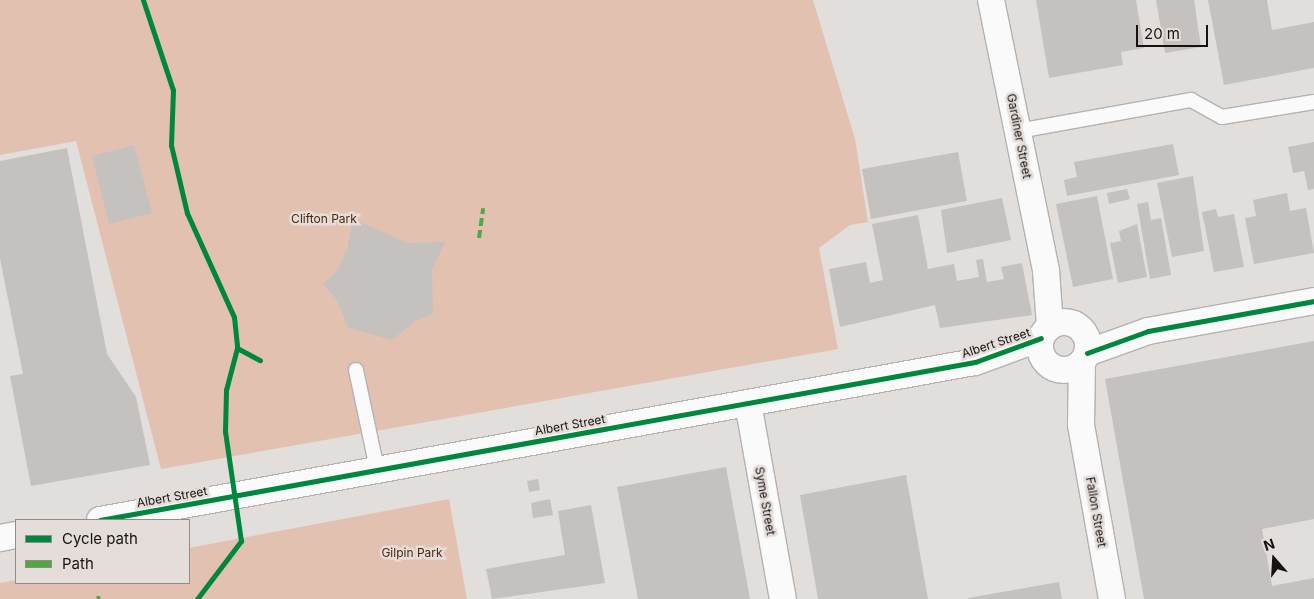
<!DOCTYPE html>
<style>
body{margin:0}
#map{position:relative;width:1314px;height:599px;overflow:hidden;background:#e1dedc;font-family:Inter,sans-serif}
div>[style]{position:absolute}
.green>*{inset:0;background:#e3c1b0}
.building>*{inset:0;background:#c4c1bf}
.roads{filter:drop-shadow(1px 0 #b4b1b0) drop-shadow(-1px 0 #b4b1b0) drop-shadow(0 1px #b4b1b0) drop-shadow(0 -1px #b4b1b0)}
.lane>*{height:14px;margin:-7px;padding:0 7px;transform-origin:7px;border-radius:7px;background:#fafafa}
.street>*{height:26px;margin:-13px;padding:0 13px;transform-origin:13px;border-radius:13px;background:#fafafa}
.street>.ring{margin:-13px;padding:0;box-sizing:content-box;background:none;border:26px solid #fafafa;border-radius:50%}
.quiet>*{height:4px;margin-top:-2px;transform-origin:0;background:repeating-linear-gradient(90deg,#51a842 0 8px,transparent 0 12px)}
.cycleway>*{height:5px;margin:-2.5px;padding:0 2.5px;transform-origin:2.5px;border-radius:2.5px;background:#00873e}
span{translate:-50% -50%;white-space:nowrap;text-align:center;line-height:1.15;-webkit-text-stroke:5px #e4ddd9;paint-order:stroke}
.street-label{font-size:12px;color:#151312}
.park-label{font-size:12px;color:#522409}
.legend{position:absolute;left:15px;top:519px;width:175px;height:65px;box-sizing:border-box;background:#e4ddd9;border:1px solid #918c89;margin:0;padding:6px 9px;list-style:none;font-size:15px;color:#151312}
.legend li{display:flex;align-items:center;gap:10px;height:25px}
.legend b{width:25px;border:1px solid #918c89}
.north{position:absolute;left:1249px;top:534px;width:50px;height:50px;-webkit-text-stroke:4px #e4ddd9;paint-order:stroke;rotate:341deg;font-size:14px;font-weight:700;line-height:20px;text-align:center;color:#151312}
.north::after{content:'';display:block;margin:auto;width:18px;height:22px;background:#151312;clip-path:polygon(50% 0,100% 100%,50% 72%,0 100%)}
.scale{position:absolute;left:1136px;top:25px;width:72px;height:22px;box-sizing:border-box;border:2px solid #151312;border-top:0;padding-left:6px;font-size:15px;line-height:18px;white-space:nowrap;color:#151312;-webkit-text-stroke:4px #e4ddd9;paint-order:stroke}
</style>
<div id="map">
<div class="green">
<i style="clip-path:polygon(0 0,813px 0,855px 139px,868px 222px,850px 225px,819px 248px,838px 349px,161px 469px,76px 141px,0 155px)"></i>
<i style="clip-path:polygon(449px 499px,467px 599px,0 599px,0 583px,16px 580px,189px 583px,189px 548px)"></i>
</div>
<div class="building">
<i style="clip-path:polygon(1036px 0,1136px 0,1144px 48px,1121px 52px,1123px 65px,1049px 78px)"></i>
<i style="clip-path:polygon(1156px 0,1194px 0,1201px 47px,1165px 53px)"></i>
<i style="clip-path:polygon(1208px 0,1267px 0,1272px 30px,1314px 22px,1314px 68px,1224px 85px)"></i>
<i style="clip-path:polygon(1314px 142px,1314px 189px,1308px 190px,1304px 171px,1293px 173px,1288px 147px)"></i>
<i style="clip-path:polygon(1173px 144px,1179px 175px,1067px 196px,1064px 180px,1077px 177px,1074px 162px)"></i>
<i style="clip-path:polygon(134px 145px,152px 213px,109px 224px,92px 156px)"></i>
<i style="clip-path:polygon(67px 148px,107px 354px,136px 397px,150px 465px,31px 486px,10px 376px,23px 374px,0 259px,0 161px)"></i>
<i style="clip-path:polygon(958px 152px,967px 201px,871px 219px,862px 169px)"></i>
<i style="clip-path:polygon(1193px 176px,1204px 251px,1172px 257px,1157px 183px)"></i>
<i style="clip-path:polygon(1127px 189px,1130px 199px,1109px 204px,1107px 193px)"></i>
<i style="clip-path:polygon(1287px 193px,1290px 211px,1306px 208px,1314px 253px,1254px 264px,1245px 218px,1256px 216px,1253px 200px)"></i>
<i style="clip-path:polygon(1097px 196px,1113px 279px,1073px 287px,1056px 204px)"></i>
<i style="clip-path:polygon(1002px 198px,1011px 240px,947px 253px,941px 210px)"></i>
<i style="clip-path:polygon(1148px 202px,1151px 220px,1161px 218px,1171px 275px,1150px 279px,1137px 204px)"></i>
<i style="clip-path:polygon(1216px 209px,1218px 217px,1234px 214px,1244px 267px,1214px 272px,1202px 212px)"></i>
<i style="clip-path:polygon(918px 215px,928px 269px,954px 264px,957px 281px,979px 277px,976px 260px,983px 259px,987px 282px,1004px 279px,1001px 267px,1022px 263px,1032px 315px,940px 328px,935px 305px,840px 327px,829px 269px,866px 262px,870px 283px,883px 280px,872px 224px)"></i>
<i style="clip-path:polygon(353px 219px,408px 243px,445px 242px,432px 270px,433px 314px,415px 321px,392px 340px,348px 328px,337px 300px,323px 284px,337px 271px,347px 250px)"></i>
<i style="clip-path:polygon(1137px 224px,1147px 277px,1118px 283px,1110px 243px,1121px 241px,1119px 231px)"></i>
<i style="clip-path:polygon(1314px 341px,1314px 519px,1262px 529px,1272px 586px,1314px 578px,1314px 599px,1144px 599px,1105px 379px)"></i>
<i style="clip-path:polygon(726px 467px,750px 599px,638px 599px,617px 487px)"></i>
<i style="clip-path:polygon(906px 475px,928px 599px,818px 599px,800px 495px)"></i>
<i style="clip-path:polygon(538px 479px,540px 490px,529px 492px,527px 481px)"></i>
<i style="clip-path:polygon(550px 499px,553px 515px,533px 518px,531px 503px)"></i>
<i style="clip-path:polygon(591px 505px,605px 583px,492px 599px,486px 569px,565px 555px,558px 511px)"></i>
<i style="clip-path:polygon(1059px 582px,1062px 599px,968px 599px,968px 598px)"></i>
</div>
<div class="roads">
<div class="lane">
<i style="left:1018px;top:131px;width:176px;rotate:-10.2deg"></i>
<i style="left:1191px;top:100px;width:35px;rotate:29deg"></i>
<i style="left:1222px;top:117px;width:93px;rotate:-9.3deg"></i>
<i style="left:356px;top:370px;width:101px;rotate:78deg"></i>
</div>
<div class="street">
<i style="left:991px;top:0;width:277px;rotate:78.5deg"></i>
<i style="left:1046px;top:271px;width:56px;rotate:85.9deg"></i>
<i class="ring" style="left:1040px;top:322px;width:22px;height:22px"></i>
<i style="left:1087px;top:353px;width:65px;rotate:-19.8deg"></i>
<i style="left:1148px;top:331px;width:169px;rotate:-10.2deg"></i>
<i style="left:1082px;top:362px;width:63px;rotate:90.9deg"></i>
<i style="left:1081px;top:425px;width:177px;rotate:79.9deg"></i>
<i style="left:748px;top:403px;width:199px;rotate:79.9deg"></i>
<i style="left:100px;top:520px;width:889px;rotate:-10.24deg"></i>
<i style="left:975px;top:362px;width:70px;rotate:-20deg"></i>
<i style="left:0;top:538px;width:16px;rotate:-11deg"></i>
</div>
</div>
<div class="quiet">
<i style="left:479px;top:238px;width:30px;rotate:-82deg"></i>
<i style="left:98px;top:599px;width:3px;rotate:-72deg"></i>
</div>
<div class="cycleway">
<i style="left:143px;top:0;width:95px;rotate:71.6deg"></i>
<i style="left:173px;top:90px;width:55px;rotate:92.1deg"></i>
<i style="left:171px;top:145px;width:70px;rotate:76.8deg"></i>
<i style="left:187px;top:213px;width:114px;rotate:65.7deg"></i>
<i style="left:234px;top:317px;width:31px;rotate:84deg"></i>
<i style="left:237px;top:348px;width:26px;rotate:28deg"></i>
<i style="left:1087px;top:353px;width:65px;rotate:-19.8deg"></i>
<i style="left:1148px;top:331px;width:169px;rotate:-10.2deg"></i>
<i style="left:100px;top:520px;width:889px;rotate:-10.24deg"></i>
<i style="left:975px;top:362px;width:70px;rotate:-20deg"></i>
<i style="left:197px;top:599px;width:73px;rotate:-52.8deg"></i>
<i style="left:241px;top:541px;width:111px;rotate:-98.3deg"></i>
<i style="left:225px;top:431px;width:41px;rotate:-88.6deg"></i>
<i style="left:226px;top:390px;width:43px;rotate:-75.3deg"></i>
</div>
<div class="street-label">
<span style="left:1019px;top:136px;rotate:79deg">Gardiner Street</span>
<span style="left:996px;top:343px;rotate:-18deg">Albert Street</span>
<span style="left:570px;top:425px;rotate:-10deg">Albert Street</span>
<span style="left:172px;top:497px;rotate:-10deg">Albert Street</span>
<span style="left:765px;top:501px;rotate:80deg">Syme Street</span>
<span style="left:1096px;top:512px;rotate:80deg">Fallon Street</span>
</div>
<div class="park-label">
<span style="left:324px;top:219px">Clifton Park</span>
<span style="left:412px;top:553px">Gilpin Park</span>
</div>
<ul class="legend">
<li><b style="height:6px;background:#00873e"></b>Cycle path</li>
<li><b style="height:6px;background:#51a842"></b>Path</li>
</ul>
<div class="north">N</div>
<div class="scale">20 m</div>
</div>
